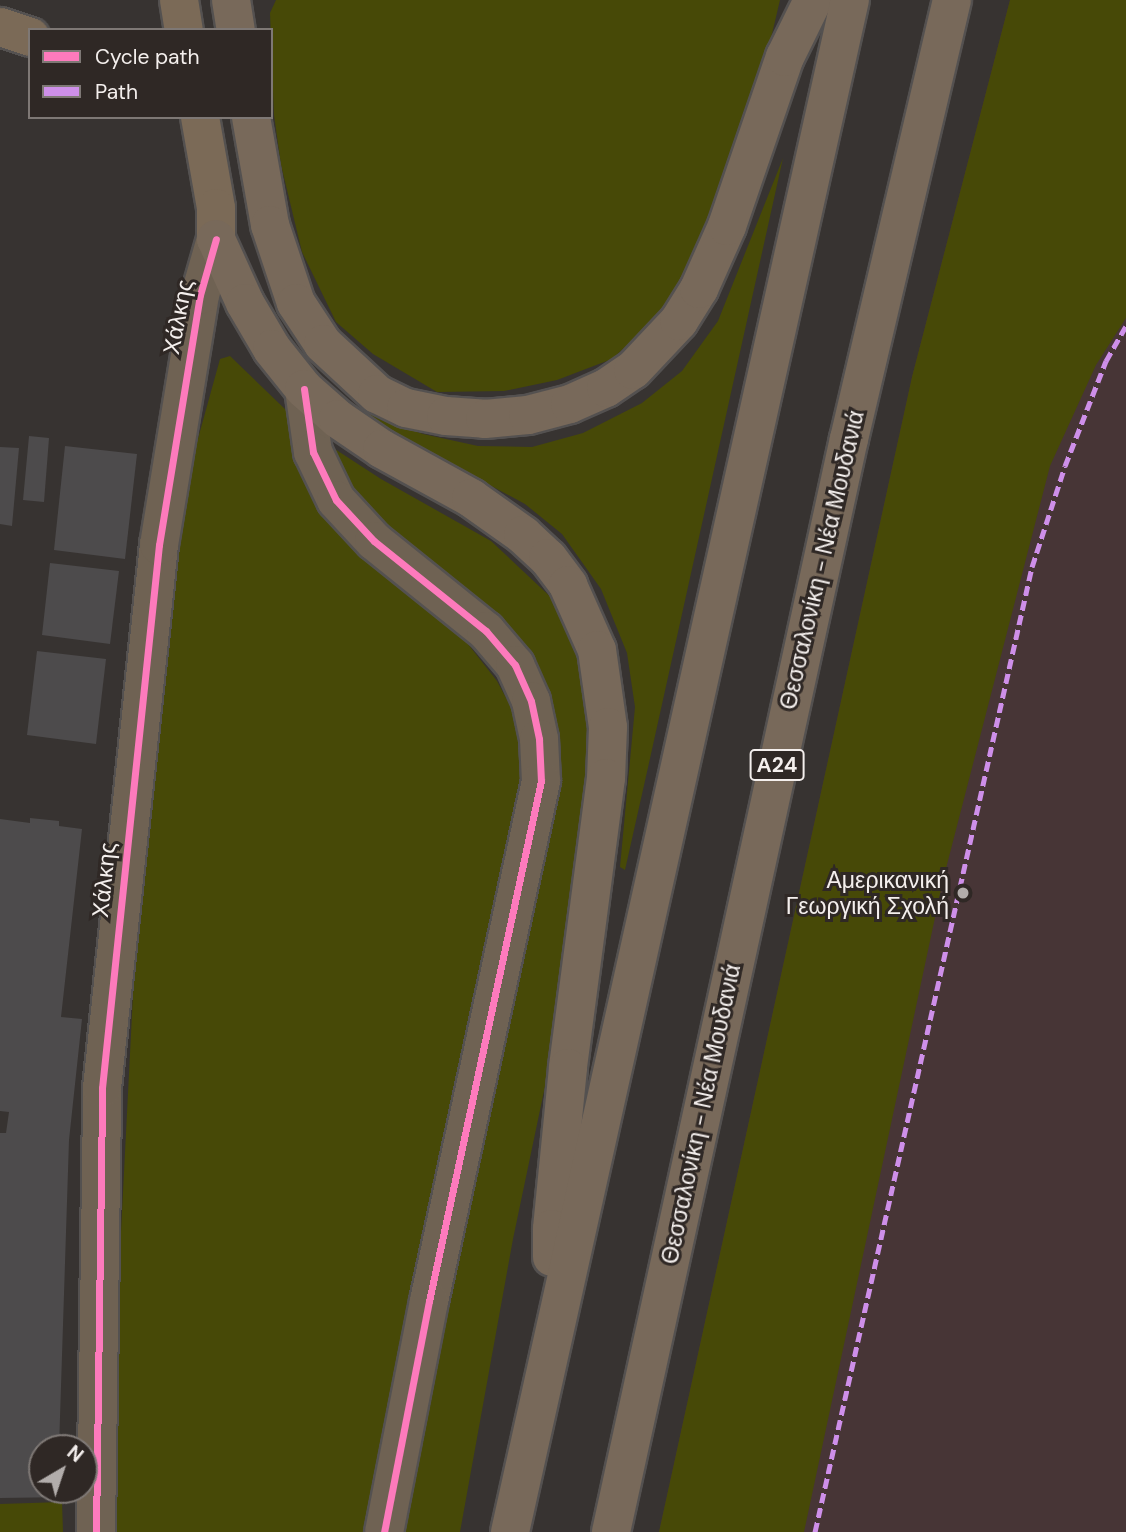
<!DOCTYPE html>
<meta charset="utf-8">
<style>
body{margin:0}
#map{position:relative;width:1126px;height:1532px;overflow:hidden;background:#373331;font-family:"DM Sans",sans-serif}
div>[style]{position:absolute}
.education>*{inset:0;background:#473536}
.green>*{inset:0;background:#474907}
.building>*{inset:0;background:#4d4b4c}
.roads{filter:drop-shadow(2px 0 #545150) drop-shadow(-2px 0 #545150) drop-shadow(0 2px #545150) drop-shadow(0 -2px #545150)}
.minor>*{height:38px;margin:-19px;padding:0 19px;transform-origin:19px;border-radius:19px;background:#6f6253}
.secondary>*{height:38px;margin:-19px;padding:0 19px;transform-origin:19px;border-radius:19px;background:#7b6a57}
.trunk>*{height:38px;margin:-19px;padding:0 19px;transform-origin:19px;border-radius:19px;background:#78695a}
.quiet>*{height:5px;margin-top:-2.5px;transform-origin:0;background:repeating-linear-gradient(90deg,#ce8fe9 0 10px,transparent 0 15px)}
.cycleway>*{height:7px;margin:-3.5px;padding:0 3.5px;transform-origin:3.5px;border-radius:3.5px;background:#fd7abc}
.dots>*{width:19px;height:19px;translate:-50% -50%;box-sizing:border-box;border:4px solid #2f2825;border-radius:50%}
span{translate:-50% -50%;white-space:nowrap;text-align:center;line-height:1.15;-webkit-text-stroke:6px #2f2825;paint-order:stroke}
.shield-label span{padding:2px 5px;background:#2f2825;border:2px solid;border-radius:5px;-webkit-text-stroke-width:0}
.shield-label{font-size:21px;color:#f4efed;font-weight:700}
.street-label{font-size:23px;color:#f4efed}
.poi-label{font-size:23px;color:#f4efed}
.right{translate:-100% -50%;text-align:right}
.legend{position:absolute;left:28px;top:28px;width:245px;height:91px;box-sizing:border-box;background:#2f2825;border:2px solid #7e7875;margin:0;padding:9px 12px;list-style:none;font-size:21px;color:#f4efed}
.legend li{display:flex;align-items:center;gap:14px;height:35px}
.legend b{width:35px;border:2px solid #7e7875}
.north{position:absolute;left:28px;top:1434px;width:70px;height:70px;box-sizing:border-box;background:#2f2825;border:2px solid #7e7875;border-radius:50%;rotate:39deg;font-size:19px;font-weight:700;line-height:28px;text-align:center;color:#f4efed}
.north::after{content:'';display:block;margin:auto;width:24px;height:32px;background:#b2adab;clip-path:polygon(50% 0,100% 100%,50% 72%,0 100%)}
</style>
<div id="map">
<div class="education">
<i style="clip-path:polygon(1010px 0,1126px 0,1126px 1532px,659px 1532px,912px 377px)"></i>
</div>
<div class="green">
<i style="clip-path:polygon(276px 0,780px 0,757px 97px,700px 253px,664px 311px,612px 359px,557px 380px,504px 391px,437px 392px,373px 354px,336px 322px,302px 252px,281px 165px,274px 115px,270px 13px)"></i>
<i style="clip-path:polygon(1010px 0,1126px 0,1126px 318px,1096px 365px,1050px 466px,943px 880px,804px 1532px,659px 1532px,912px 377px)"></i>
<i style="clip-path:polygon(783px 158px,649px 763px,625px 870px,620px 867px,635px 707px,627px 653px,601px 589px,562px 534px,525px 504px,362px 416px,365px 411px,381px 420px,423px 434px,478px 446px,532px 447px,583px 433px,642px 403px,682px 371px,718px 321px)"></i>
<i style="clip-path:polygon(230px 356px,287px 411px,300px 458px,340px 531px,353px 547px,431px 606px,464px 639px,497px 681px,518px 720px,527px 758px,369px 1532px,115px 1532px,116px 1331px,136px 935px,186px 482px,220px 359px)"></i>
<i style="clip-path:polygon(321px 440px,381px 479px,491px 541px,557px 603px,584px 668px,590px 763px,566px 986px,513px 1239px,460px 1532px,402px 1532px,539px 694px,355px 506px)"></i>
<i style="clip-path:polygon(62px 1502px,63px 1532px,0 1532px,0 1504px)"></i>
</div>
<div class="building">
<i style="clip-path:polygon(29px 436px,49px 438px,44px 502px,23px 500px)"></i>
<i style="clip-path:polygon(65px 446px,137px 454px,125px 559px,54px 550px)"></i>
<i style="clip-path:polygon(0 447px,19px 448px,12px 526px,0 524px)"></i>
<i style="clip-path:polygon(50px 563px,119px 571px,110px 644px,42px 635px)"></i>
<i style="clip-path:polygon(37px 651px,106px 659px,96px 744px,27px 735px)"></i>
<i style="clip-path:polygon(30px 818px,59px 821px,59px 826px,82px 829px,61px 1017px,82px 1019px,69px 1140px,59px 1448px,42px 1448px,42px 1490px,69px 1490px,69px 1497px,0 1498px,0 1133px,6px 1133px,9px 1112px,0 1111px,0 819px,30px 823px)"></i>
</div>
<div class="roads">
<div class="minor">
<i style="left:304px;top:389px;width:64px;rotate:81.9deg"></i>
<i style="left:313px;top:452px;width:53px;rotate:64.4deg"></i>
<i style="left:336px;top:500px;width:56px;rotate:47.2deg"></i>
<i style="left:374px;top:541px;width:144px;rotate:38.8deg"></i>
<i style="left:486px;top:631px;width:45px;rotate:49.5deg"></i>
<i style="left:515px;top:665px;width:39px;rotate:66deg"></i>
<i style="left:531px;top:701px;width:39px;rotate:78deg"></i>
<i style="left:539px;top:739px;width:42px;rotate:87.3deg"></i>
<i style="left:541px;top:781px;width:532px;rotate:102.15deg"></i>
<i style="left:429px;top:1301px;width:235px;rotate:101deg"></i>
<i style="left:96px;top:1532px;width:444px;rotate:-89.2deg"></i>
<i style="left:102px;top:1088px;width:546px;rotate:-84.01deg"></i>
<i style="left:159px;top:545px;width:253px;rotate:-80.7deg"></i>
<i style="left:200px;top:295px;width:58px;rotate:-74.1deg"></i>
</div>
<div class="secondary">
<i style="left:179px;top:0;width:30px;rotate:81deg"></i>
<i style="left:0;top:27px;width:32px;rotate:18deg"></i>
<i style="left:200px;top:117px;width:92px;rotate:80deg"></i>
<i style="left:216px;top:208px;width:31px;rotate:90deg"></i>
</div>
<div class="trunk">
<i style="left:231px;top:0;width:30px;rotate:81deg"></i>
<i style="left:251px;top:117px;width:110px;rotate:80deg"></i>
<i style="left:270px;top:225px;width:82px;rotate:71.6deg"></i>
<i style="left:296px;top:303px;width:49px;rotate:56.6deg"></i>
<i style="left:323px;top:344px;width:74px;rotate:42.8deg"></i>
<i style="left:377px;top:394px;width:32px;rotate:26deg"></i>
<i style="left:406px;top:408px;width:41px;rotate:11.3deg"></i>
<i style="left:446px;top:416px;width:39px;rotate:4deg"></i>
<i style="left:485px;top:419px;width:43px;rotate:-5.3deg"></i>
<i style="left:528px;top:415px;width:43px;rotate:-14.7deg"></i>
<i style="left:570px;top:404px;width:39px;rotate:-24deg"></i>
<i style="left:606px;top:388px;width:32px;rotate:-34deg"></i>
<i style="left:633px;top:370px;width:67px;rotate:-46.8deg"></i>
<i style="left:679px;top:321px;width:38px;rotate:-58deg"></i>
<i style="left:699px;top:289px;width:69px;rotate:-66deg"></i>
<i style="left:727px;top:226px;width:179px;rotate:-71.1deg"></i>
<i style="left:785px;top:57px;width:64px;rotate:-63.8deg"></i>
<i style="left:216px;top:239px;width:70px;rotate:65.6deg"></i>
<i style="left:245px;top:303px;width:53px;rotate:59.6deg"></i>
<i style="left:272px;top:349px;width:51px;rotate:51.3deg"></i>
<i style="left:304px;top:389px;width:45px;rotate:41.4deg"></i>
<i style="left:338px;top:419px;width:53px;rotate:34.3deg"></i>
<i style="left:382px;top:449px;width:102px;rotate:28.8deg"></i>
<i style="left:471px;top:498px;width:64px;rotate:35.4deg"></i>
<i style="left:523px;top:535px;width:34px;rotate:43deg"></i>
<i style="left:548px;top:558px;width:34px;rotate:53deg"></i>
<i style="left:568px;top:585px;width:71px;rotate:66deg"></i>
<i style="left:597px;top:650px;width:78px;rotate:81.9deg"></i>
<i style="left:608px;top:727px;width:51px;rotate:92.2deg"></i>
<i style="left:606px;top:778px;width:292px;rotate:97.5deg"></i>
<i style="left:568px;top:1068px;width:162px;rotate:95.7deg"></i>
<i style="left:552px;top:1229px;width:28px;rotate:90deg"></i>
<i style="left:510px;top:1532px;width:1569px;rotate:-77.49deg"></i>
<i style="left:611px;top:1532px;width:1119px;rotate:-77.72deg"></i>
<i style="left:849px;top:439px;width:451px;rotate:-76.8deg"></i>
</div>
</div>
<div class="quiet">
<i style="left:815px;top:1532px;width:989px;rotate:-77.33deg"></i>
<i style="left:1032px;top:567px;width:106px;rotate:-71.9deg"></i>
<i style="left:1065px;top:466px;width:113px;rotate:-68.7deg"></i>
<i style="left:1106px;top:361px;width:40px;rotate:-60.3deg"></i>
</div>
<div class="cycleway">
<i style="left:304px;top:389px;width:64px;rotate:81.9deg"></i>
<i style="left:313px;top:452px;width:53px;rotate:64.4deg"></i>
<i style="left:336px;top:500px;width:56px;rotate:47.2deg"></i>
<i style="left:374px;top:541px;width:144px;rotate:38.8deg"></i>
<i style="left:486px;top:631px;width:45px;rotate:49.5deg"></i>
<i style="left:515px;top:665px;width:39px;rotate:66deg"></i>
<i style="left:531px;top:701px;width:39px;rotate:78deg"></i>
<i style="left:539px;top:739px;width:42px;rotate:87.3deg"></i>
<i style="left:541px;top:781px;width:532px;rotate:102.15deg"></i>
<i style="left:429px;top:1301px;width:235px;rotate:101deg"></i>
<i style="left:96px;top:1532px;width:444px;rotate:-89.2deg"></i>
<i style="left:102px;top:1088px;width:546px;rotate:-84.01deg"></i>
<i style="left:159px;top:545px;width:253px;rotate:-80.7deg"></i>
<i style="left:200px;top:295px;width:58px;rotate:-74.1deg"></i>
</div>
<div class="dots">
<i style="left:963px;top:893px;background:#b2adab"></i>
</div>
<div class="shield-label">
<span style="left:777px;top:765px">Α24</span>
</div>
<div class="street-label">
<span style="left:178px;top:317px;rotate:-79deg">Χάλκης</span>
<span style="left:822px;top:560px;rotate:-77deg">Θεσσαλονίκη - Νέα Μουδανιά</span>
<span style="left:104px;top:880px;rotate:-84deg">Χάλκης</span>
<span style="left:701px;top:1114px;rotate:-78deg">Θεσσαλονίκη - Νέα Μουδανιά</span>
</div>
<div class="poi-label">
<span class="right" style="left:949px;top:893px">Αμερικανική<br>Γεωργική Σχολή</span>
</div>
<ul class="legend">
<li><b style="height:9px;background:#fd7abc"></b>Cycle path</li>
<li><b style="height:9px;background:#ce8fe9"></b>Path</li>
</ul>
<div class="north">N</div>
</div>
